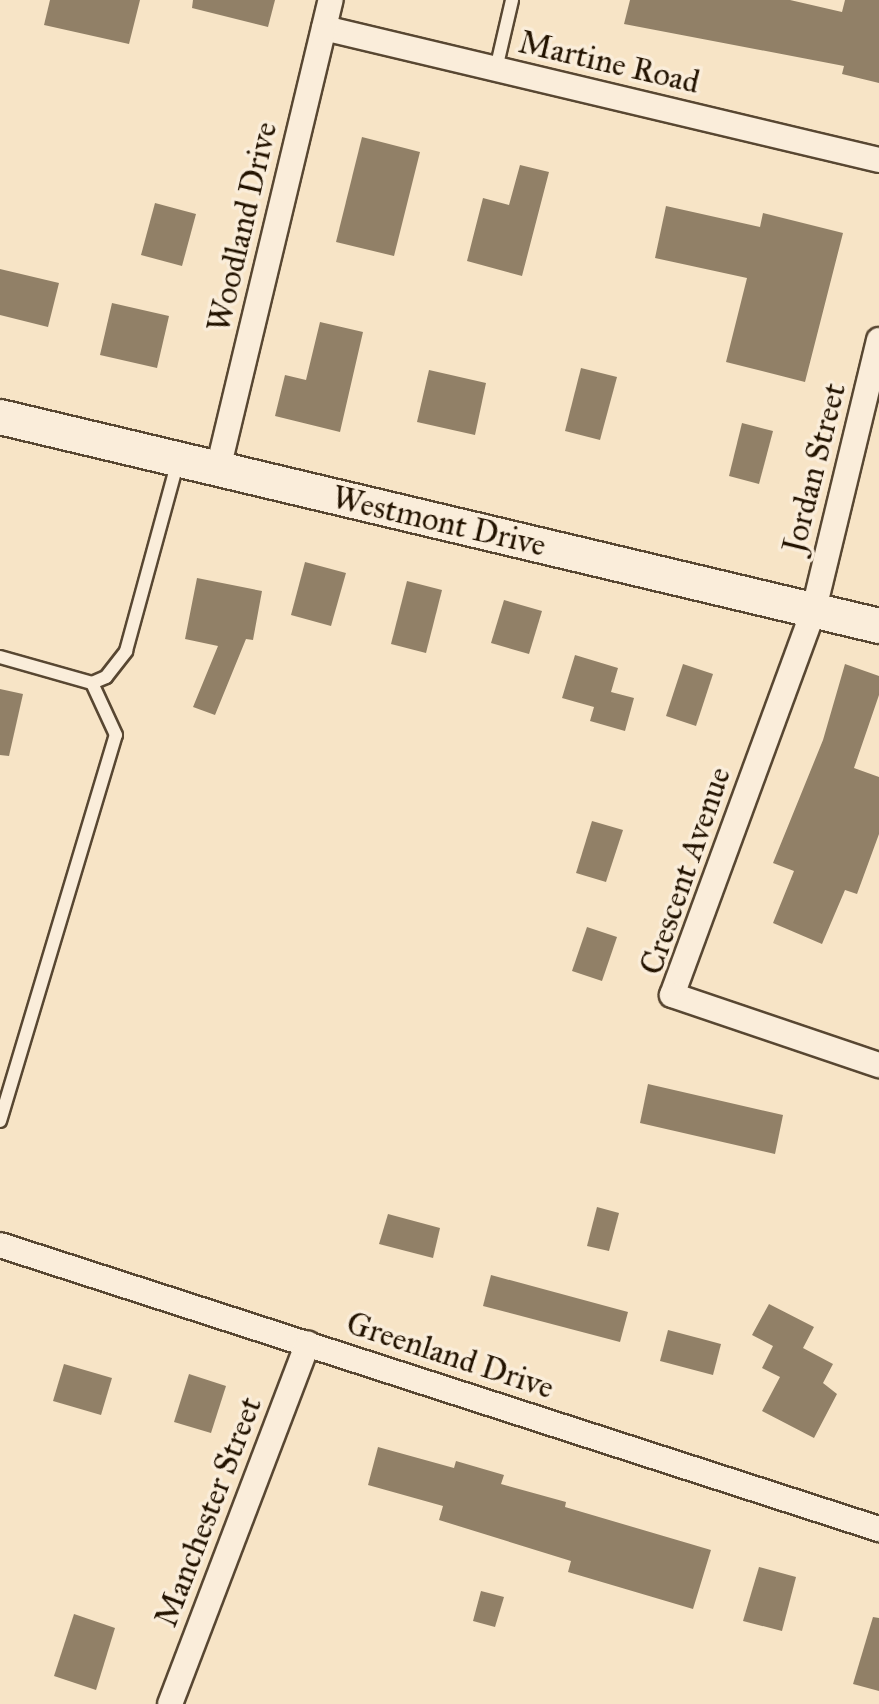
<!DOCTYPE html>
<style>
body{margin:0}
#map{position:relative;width:879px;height:1704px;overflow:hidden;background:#f7e4c6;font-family:"IM FELL Great Primer",serif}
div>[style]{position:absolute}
.building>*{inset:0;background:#918067}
.roads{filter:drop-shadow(2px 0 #584732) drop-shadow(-2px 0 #584732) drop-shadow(0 2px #584732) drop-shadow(0 -2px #584732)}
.lane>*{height:12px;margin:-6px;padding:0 6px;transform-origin:6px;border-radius:6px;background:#faedda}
.street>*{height:24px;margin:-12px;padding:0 12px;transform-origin:12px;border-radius:12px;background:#faedda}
.secondary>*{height:34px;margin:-17px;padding:0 17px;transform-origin:17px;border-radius:17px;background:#faedda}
span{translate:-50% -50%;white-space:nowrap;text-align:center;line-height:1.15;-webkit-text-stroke:7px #faedda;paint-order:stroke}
.street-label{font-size:32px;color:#231300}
</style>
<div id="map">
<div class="building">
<i style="clip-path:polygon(50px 0,140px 0,129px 44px,44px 25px)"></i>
<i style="clip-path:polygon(193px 0,275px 0,268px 27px,192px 8px)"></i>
<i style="clip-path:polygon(630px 0,790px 0,842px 12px,845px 0,879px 0,879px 83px,842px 74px,844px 66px,624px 24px)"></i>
<i style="clip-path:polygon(362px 137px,420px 152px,394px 256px,336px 242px)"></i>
<i style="clip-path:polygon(520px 165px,549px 172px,522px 276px,467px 261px,483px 198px,509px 205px)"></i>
<i style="clip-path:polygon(155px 203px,196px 214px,182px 266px,141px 255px)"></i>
<i style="clip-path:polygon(666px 206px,760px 227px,763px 213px,843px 233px,805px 382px,726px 362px,747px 278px,655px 258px)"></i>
<i style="clip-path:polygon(0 269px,59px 283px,48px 327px,0 315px)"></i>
<i style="clip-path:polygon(112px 303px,169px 316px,157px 368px,100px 355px)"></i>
<i style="clip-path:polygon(320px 322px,363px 332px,340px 432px,275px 416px,285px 375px,306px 380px)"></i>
<i style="clip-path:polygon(581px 368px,617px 377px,600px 440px,565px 431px)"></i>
<i style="clip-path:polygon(429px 370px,486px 383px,475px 435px,417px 422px)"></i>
<i style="clip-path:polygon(742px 423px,773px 431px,759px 484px,729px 476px)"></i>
<i style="clip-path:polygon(305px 562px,346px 573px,331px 626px,291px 615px)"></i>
<i style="clip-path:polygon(197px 578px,262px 591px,253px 640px,246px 639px,215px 715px,193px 707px,218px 646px,185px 639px)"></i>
<i style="clip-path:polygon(407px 581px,442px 590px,426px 653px,391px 644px)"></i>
<i style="clip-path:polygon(504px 600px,542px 611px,529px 654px,491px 643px)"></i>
<i style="clip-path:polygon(575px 655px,618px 668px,611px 692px,634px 698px,625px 731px,590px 721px,594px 707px,562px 698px)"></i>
<i style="clip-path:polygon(683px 664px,713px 674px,696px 726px,666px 716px)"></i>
<i style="clip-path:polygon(845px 664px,879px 676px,879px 695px,854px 768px,879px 777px,879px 834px,857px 894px,845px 890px,822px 944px,773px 923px,794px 871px,773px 863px,823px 740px)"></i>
<i style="clip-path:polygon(0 689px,23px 694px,9px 756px,0 755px)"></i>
<i style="clip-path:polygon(592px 821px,623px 830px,606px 882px,576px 873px)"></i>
<i style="clip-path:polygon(587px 927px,617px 937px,602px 981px,572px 971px)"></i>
<i style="clip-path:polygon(648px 1084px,783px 1115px,775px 1154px,640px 1123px)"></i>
<i style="clip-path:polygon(597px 1207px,619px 1213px,609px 1251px,587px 1246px)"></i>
<i style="clip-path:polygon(388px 1214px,440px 1228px,433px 1258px,379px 1244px)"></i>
<i style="clip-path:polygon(491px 1275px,628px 1312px,620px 1342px,483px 1306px)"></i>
<i style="clip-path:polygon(769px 1304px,814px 1327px,803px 1348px,833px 1364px,823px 1383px,837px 1394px,814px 1438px,762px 1411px,780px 1377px,762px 1368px,773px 1346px,752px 1335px)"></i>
<i style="clip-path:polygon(668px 1330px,721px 1344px,713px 1375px,660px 1361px)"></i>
<i style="clip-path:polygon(64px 1364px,112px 1378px,101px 1415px,53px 1401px)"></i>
<i style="clip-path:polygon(189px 1374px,226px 1386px,211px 1433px,174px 1422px)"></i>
<i style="clip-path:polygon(378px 1447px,454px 1468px,456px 1461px,504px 1475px,501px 1484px,566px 1502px,565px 1507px,711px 1550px,693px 1609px,568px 1572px,571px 1561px,439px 1520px,443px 1506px,368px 1485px)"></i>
<i style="clip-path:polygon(759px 1567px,796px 1577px,782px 1631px,743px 1621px)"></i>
<i style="clip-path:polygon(481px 1591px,504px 1597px,495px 1627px,473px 1621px)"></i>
<i style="clip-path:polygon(74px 1614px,115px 1628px,96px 1690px,54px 1676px)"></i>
<i style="clip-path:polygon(873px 1617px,879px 1618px,879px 1691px,853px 1684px)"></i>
</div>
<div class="roads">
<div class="lane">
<i style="left:496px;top:69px;width:71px;rotate:-76.9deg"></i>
<i style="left:0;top:657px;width:96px;rotate:15.8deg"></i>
<i style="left:92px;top:683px;width:15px;rotate:-23deg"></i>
<i style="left:106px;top:677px;width:33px;rotate:-52deg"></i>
<i style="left:126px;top:651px;width:197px;rotate:-74.7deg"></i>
<i style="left:0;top:1121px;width:403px;rotate:-73.3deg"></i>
<i style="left:116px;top:735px;width:57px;rotate:-114.8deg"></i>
</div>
<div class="street">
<i style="left:324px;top:28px;width:570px;rotate:13.38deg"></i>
<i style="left:879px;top:340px;width:280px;rotate:103.6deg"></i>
<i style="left:813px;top:612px;width:408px;rotate:110.2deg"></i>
<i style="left:672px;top:995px;width:219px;rotate:18.7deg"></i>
<i style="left:218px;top:469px;width:482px;rotate:-76.5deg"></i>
<i style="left:0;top:1245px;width:924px;rotate:17.91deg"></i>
<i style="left:170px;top:1704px;width:386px;rotate:-69.1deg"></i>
</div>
<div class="secondary">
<i style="left:0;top:417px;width:904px;rotate:13.37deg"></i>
</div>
</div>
<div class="street-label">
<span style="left:609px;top:63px;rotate:13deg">Martine Road</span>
<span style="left:243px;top:227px;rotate:-77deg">Woodland Drive</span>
<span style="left:815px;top:468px;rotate:-76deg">Jordan Street</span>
<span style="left:439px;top:522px;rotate:13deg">Westmont Drive</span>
<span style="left:686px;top:871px;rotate:-71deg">Crescent Avenue</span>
<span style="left:450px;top:1356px;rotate:18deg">Greenland Drive</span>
<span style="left:209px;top:1512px;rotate:-69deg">Manchester Street</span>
</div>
</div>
